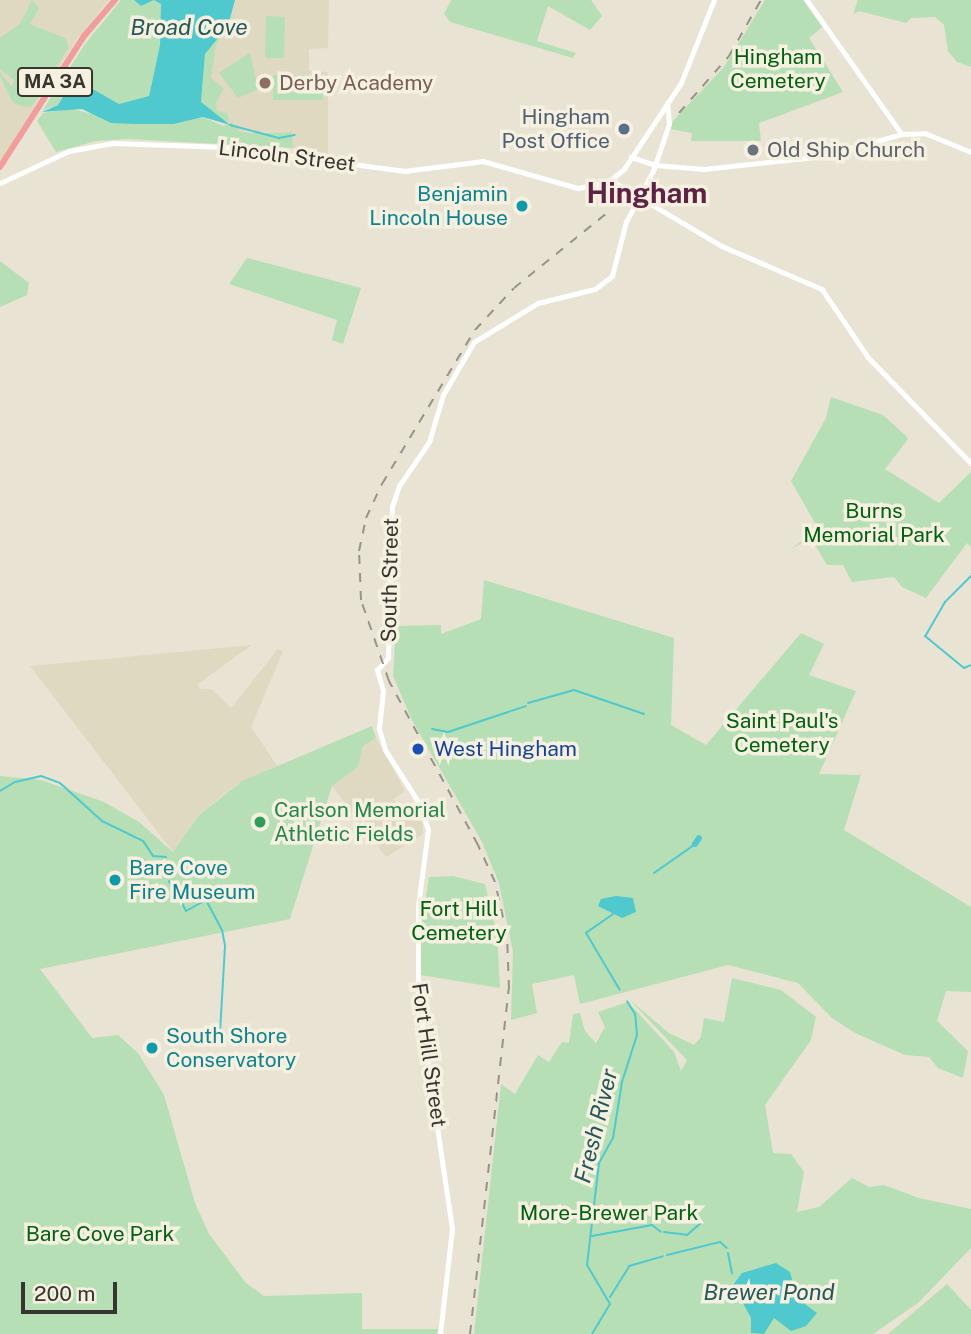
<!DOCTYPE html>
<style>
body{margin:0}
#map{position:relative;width:971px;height:1334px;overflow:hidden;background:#e8e3d3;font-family:"Public Sans",sans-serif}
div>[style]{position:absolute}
.built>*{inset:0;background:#e0d9c2}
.green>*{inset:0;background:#b6dfb5}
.water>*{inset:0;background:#4fc9cd}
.stream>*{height:2px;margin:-1px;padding:0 1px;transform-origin:1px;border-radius:1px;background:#4fc9cd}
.river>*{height:6px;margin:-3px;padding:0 3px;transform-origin:3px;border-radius:3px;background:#4fc9cd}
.secondary>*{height:4.5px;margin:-2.25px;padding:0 2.25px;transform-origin:2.25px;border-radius:2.25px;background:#fff}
.primary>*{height:6px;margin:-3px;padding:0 3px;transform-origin:3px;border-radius:3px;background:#f09d9b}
.rail>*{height:2px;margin-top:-1px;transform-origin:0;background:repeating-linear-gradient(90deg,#979388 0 9px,transparent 0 18px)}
.dots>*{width:19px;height:19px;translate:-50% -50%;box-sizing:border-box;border:4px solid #f5f0e0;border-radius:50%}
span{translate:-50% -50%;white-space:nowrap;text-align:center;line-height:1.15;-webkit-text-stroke:7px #f5f0e0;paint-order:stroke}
.shield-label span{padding:2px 5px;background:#f5f0e0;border:2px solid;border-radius:5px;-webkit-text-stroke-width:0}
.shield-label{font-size:19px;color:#37352f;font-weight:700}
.park-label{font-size:21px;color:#006110}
.education-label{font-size:21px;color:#785e54}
.left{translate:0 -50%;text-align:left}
.service-label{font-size:21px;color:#4e5e75}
.right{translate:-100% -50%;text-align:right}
.worship-label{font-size:21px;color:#5b616d}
.street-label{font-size:21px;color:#37352f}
.culture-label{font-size:21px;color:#0d838f}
.transit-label{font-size:21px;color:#164399}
.leisure-label{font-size:21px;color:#27864d}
.water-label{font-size:23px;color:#24585a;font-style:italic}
.district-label{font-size:28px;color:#5f2247;font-weight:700}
.scale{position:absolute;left:21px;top:1282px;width:96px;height:32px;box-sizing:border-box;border:4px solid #37352f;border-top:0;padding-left:9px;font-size:21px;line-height:24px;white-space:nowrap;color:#37352f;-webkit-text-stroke:5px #f5f0e0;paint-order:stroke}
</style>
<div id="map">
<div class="built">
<i style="clip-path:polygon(0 0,109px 0,78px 38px,0 162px)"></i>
<i style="clip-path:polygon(235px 0,329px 0,328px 48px,309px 49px,309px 71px,328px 72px,328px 154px,293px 148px,292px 132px,239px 131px,203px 107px,206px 49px,228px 26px)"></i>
<i style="clip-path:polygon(252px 645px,198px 684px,199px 689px,212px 689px,231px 708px,278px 649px,283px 651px,251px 727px,278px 767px,242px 781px,224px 794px,199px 815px,173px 852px,30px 666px)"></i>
<i style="clip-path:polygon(376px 738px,405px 791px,394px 799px,403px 815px,417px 811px,423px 826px,423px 834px,386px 857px,332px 786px,358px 767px,363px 746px)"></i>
</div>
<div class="green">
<i style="clip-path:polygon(32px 0,39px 8px,30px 24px,65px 38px,69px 47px,32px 106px,24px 107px,13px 103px,0 76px,0 72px,12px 87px,14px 80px,0 69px,0 38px,20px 24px)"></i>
<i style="clip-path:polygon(121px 0,134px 0,141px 6px,154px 0,162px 4px,160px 45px,149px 96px,119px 104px,77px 79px,69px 81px,58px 105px,43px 110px,85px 44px)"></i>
<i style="clip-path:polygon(451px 0,591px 0,602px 16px,590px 30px,548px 6px,537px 41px,576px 53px,573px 58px,450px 22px,444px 14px)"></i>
<i style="clip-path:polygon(765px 0,803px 0,822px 27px,809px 38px,843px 92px,759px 123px,761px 141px,691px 141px,692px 133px,670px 129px,673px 121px,724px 67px)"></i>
<i style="clip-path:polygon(858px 0,971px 0,971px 67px,957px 62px,948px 51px,944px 25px,935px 17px,911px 18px,906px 23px,859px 11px,853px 14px)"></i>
<i style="clip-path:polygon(266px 16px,285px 17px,284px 58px,265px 58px)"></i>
<i style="clip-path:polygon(224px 31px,216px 45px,211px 78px,224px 89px,216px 103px,217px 111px,227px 113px,229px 121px,224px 122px,201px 102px,205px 54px)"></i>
<i style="clip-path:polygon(250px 53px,258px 89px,238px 98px,219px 73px)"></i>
<i style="clip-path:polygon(273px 75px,323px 75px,323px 100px,273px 100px)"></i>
<i style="clip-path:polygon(72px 109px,134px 124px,174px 124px,203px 117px,223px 126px,232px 122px,239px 131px,251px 133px,292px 132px,293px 148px,128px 139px,96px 141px,56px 152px,37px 121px,43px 113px)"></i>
<i style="clip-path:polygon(247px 258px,361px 288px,343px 344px,332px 340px,337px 320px,229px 284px)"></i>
<i style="clip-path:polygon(0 261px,29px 283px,27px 295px,0 307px)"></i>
<i style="clip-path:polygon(831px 397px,883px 415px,906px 436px,908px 439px,885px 469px,939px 503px,971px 472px,971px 547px,967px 543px,926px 598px,902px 587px,894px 577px,852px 582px,843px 565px,827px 565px,811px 538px,789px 550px,819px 530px,791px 481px,826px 418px)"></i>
<i style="clip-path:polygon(484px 580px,674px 638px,671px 725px,706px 745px,801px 633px,824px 644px,809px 675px,856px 691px,819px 774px,861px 775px,844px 830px,971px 907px,971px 992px,946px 991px,937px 1021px,968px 1051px,963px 1078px,938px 1068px,929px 1057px,905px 1055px,855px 1033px,832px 1018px,798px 983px,728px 965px,580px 1004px,574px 975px,532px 984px,537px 1013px,511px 1020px,513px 952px,499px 883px,482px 842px,412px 720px,393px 676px,396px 626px,441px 625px,441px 634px,481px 619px)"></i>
<i style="clip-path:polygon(372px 726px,376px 738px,363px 746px,358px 767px,332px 786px,290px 919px,40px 969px,92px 1038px,118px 1035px,138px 1053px,164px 1095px,195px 1203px,209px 1234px,246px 1283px,264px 1296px,362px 1293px,362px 1329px,438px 1329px,437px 1334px,0 1334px,0 776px,41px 780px,104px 802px,139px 822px,173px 852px,199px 815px,242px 781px)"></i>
<i style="clip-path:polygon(453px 876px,485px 884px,497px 935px,500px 988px,421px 975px,420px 937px,429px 877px)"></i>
<i style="clip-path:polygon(732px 978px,781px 990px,816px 1017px,811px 1040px,765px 1105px,773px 1153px,791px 1154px,804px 1172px,797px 1212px,819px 1207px,852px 1178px,869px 1187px,884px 1185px,919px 1198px,971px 1209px,971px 1248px,918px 1303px,873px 1334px,474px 1334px,501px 1084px,515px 1094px,538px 1055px,549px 1062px,562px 1042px,569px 1043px,573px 1014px,580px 1013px,585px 1031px,596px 1043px,605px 1027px,598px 1012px,628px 1002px,674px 1052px,681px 1071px,687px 1060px,630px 1000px,669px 1033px,694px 1045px,701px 1037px,704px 1018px,724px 1022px)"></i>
<i style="clip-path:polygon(947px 1284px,971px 1310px,971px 1334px,888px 1334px)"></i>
</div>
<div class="water">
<i style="clip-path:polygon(134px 0,235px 0,228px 26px,205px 54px,201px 102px,230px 125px,203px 117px,174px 124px,134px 124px,111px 123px,82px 109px,42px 112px,58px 105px,74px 78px,119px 104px,149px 96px,160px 45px,161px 4px,154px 0,141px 6px)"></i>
<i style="clip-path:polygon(616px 896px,633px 898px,636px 912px,622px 918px,598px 906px,601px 899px)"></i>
<i style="clip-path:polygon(776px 1263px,790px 1272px,797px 1298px,817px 1313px,806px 1326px,791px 1331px,774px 1318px,764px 1334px,751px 1333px,751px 1318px,733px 1285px,742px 1273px)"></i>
</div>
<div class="stream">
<i style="left:230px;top:125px;width:51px;rotate:14.9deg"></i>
<i style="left:279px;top:138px;width:16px;rotate:-11deg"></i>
<i style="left:971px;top:576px;width:37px;rotate:135deg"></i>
<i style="left:945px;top:602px;width:39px;rotate:120deg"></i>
<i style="left:925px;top:636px;width:50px;rotate:39.4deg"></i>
<i style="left:964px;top:668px;width:8px;rotate:-23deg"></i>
<i style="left:528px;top:703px;width:48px;rotate:-15.8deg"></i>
<i style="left:574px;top:690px;width:74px;rotate:18.9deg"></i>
<i style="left:432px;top:729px;width:16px;rotate:11deg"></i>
<i style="left:448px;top:732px;width:82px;rotate:-18.4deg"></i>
<i style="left:0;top:791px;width:17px;rotate:-31deg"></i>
<i style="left:15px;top:782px;width:27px;rotate:-13deg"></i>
<i style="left:41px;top:776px;width:20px;rotate:20deg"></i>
<i style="left:60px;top:783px;width:57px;rotate:42.1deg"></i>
<i style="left:102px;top:821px;width:46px;rotate:26deg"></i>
<i style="left:143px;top:841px;width:18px;rotate:56deg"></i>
<i style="left:153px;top:856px;width:13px;rotate:4deg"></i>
<i style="left:654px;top:873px;width:49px;rotate:-35deg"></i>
<i style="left:169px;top:881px;width:34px;rotate:60deg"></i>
<i style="left:186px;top:911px;width:23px;rotate:-29deg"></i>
<i style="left:206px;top:900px;width:34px;rotate:62deg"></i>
<i style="left:222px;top:930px;width:16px;rotate:79deg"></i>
<i style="left:225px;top:946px;width:88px;rotate:93.3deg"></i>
<i style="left:613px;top:914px;width:33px;rotate:145deg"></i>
<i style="left:586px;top:933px;width:66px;rotate:59.2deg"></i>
<i style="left:664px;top:1232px;width:23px;rotate:7deg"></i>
<i style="left:687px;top:1235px;width:18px;rotate:-41deg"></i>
<i style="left:592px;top:1236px;width:61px;rotate:-10.4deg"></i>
<i style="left:652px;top:1225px;width:11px;rotate:38deg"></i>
<i style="left:728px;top:1253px;width:21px;rotate:79deg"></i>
<i style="left:667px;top:1255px;width:55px;rotate:-13.8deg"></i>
<i style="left:720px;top:1242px;width:9px;rotate:41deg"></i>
<i style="left:610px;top:1297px;width:36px;rotate:-58deg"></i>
<i style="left:629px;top:1266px;width:35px;rotate:-16deg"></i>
<i style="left:592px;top:1334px;width:35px;rotate:-59deg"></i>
<i style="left:610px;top:1304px;width:45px;rotate:-120.5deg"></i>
<i style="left:587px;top:1265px;width:103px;rotate:-83.3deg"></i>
<i style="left:599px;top:1163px;width:29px;rotate:-61deg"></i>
<i style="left:613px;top:1138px;width:57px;rotate:-80.9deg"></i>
<i style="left:622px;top:1082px;width:49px;rotate:-72.3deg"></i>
<i style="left:637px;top:1035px;width:21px;rotate:-95deg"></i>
<i style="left:635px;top:1014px;width:15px;rotate:-122deg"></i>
</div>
<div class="river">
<i style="left:695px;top:844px;width:7px;rotate:-56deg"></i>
</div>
<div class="secondary">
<i style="left:807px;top:0;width:164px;rotate:54.7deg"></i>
<i style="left:631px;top:157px;width:25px;rotate:18deg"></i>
<i style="left:655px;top:165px;width:49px;rotate:4.7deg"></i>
<i style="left:704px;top:169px;width:120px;rotate:-6.2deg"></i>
<i style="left:823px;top:156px;width:82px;rotate:-15.6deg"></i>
<i style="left:902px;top:134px;width:23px;rotate:-2deg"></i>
<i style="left:925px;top:133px;width:50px;rotate:22.4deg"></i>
<i style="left:612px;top:181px;width:128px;rotate:30.6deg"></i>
<i style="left:722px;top:246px;width:109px;rotate:23.3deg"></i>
<i style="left:822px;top:289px;width:82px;rotate:55.9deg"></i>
<i style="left:868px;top:357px;width:148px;rotate:45.8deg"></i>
<i style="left:0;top:183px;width:76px;rotate:-24.9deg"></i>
<i style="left:69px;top:151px;width:45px;rotate:-10.3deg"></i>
<i style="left:113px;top:143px;width:112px;rotate:2deg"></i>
<i style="left:225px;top:147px;width:181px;rotate:7.6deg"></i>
<i style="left:404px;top:171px;width:80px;rotate:-7.2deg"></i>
<i style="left:483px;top:161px;width:99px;rotate:15.9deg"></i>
<i style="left:578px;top:188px;width:31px;rotate:-11deg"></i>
<i style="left:608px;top:182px;width:21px;rotate:-39deg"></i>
<i style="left:624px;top:169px;width:103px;rotate:-56.5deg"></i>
<i style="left:681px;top:83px;width:89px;rotate:-68.3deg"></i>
<i style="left:440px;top:1334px;width:106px;rotate:-83.5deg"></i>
<i style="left:452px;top:1229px;width:232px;rotate:-98.4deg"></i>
<i style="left:418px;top:1000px;width:94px;rotate:-90deg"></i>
<i style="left:418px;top:906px;width:77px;rotate:-82.5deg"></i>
<i style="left:428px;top:830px;width:26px;rotate:-108deg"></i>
<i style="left:420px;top:805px;width:65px;rotate:-122.5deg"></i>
<i style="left:385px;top:750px;width:22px;rotate:-106deg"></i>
<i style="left:379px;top:729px;width:38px;rotate:-84deg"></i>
<i style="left:383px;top:691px;width:22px;rotate:-106deg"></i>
<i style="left:377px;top:670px;width:16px;rotate:-47deg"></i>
<i style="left:388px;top:658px;width:151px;rotate:-88.5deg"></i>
<i style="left:392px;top:507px;width:22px;rotate:-72deg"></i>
<i style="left:399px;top:486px;width:53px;rotate:-55.7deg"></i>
<i style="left:429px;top:442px;width:49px;rotate:-73.4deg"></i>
<i style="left:443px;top:395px;width:61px;rotate:-59.7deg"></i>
<i style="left:474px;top:342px;width:75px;rotate:-31.4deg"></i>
<i style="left:538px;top:303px;width:59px;rotate:-13.8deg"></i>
<i style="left:595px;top:289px;width:21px;rotate:-37deg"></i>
<i style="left:612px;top:276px;width:56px;rotate:-75.5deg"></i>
<i style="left:626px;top:222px;width:58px;rotate:-62.1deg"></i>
<i style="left:653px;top:171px;width:50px;rotate:-71.2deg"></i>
<i style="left:669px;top:124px;width:21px;rotate:-95deg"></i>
</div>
<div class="primary">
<i style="left:0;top:167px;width:156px;rotate:-57.3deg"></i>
<i style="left:84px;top:36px;width:48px;rotate:-49.3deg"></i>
</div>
<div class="rail">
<i style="left:679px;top:113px;width:76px;rotate:-48.7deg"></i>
<i style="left:729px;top:56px;width:64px;rotate:-60.3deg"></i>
<i style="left:470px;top:1334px;width:347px;rotate:-83.6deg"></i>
<i style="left:509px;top:989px;width:54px;rotate:-92.1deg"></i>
<i style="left:507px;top:935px;width:54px;rotate:-102.8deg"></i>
<i style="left:495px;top:882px;width:41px;rotate:-114.7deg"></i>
<i style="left:478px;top:845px;width:187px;rotate:-118.5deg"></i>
<i style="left:389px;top:681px;width:86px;rotate:-109.1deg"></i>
<i style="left:361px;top:600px;width:49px;rotate:-92.3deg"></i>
<i style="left:359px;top:551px;width:34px;rotate:-78deg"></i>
<i style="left:366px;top:518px;width:38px;rotate:-65deg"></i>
<i style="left:382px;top:484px;width:180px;rotate:-58.9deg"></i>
<i style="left:475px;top:330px;width:57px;rotate:-47.1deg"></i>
<i style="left:514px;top:288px;width:126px;rotate:-38.9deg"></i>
</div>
<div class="dots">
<i style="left:265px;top:83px;background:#8d6e63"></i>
<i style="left:624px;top:129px;background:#5c6f8a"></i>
<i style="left:753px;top:150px;background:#6b7280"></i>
<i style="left:522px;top:206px;background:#0f9aa8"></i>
<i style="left:418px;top:749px;background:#1a4fb4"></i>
<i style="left:260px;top:822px;background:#2e9e5b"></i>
<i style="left:115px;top:880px;background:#0f9aa8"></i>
<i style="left:152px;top:1048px;background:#0f9aa8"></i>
</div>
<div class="shield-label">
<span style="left:55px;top:82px">MA 3A</span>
</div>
<div class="park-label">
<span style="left:778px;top:69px">Hingham<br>Cemetery</span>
<span style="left:874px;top:523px">Burns<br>Memorial Park</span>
<span style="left:782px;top:733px">Saint Paul's<br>Cemetery</span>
<span style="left:459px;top:921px">Fort Hill<br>Cemetery</span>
<span style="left:609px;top:1213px">More-Brewer Park</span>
<span style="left:100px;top:1234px">Bare Cove Park</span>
</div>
<div class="education-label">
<span class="left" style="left:279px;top:83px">Derby Academy</span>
</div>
<div class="service-label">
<span class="right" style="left:610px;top:129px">Hingham<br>Post Office</span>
</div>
<div class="worship-label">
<span class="left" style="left:767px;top:150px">Old Ship Church</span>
</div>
<div class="street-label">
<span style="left:287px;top:156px;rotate:7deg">Lincoln Street</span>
<span style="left:390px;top:580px;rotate:-89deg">South Street</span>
<span style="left:429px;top:1055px;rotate:82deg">Fort Hill Street</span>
</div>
<div class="culture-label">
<span class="right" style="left:508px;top:206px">Benjamin<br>Lincoln House</span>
<span class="left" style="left:129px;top:880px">Bare Cove<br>Fire Museum</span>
<span class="left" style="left:166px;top:1048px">South Shore<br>Conservatory</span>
</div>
<div class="transit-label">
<span class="left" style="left:434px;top:749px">West Hingham</span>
</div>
<div class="leisure-label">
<span class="left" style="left:274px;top:822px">Carlson Memorial<br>Athletic Fields</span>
</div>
<div class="water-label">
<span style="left:189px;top:27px">Broad Cove</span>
<span style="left:596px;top:1126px;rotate:-76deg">Fresh River</span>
<span style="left:769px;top:1292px">Brewer Pond</span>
</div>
<div class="district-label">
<span style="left:647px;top:193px">Hingham</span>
</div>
<div class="scale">200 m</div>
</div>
